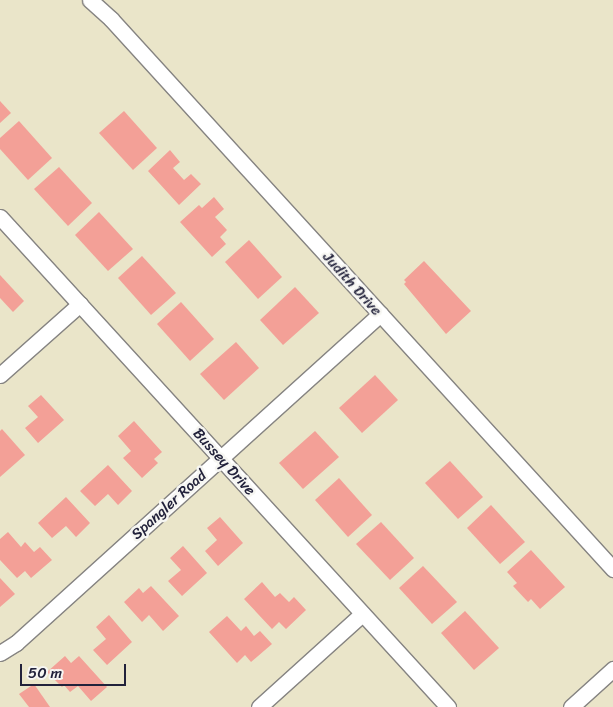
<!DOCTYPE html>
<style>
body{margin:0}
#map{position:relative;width:613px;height:707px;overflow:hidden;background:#eae5c9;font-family:Sriracha,sans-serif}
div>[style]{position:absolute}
.building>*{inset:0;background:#f3a097}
.roads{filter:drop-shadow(1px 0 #868482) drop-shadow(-1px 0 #868482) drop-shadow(0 1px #868482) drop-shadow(0 -1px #868482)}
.street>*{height:15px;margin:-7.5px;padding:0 7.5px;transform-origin:7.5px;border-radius:7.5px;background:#fff}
span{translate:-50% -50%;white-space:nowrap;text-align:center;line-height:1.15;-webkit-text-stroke:5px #f6f6f2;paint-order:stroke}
.street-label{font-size:15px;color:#22223b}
.scale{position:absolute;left:20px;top:664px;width:106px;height:22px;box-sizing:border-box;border:2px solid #22223b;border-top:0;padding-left:6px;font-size:15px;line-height:18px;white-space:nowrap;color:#22223b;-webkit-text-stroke:4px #f6f6f2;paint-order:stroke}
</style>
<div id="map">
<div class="building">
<i style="clip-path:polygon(0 101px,11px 113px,0 123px)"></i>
<i style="clip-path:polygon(124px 111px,157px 148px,133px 170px,99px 133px)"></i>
<i style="clip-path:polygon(19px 121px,52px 158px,28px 180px,0 149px,0 138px)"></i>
<i style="clip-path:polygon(170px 150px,180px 162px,173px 168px,184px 180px,191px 174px,201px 184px,179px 205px,148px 171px)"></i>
<i style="clip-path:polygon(59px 167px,92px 203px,68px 226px,34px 189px)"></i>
<i style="clip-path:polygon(214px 197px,224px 209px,215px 217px,227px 230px,220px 237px,226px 244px,212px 257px,180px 222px,199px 205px,202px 208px)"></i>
<i style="clip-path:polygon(99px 212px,133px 249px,108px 271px,75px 235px)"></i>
<i style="clip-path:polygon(249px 240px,282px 277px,258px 299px,225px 262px)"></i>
<i style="clip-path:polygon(142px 256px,176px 293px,151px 315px,118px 278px)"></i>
<i style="clip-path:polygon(424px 261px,471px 311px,446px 334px,404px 284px,406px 282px,404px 280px)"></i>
<i style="clip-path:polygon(0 275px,24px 301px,13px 312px,0 298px)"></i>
<i style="clip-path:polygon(295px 287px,319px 313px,283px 345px,260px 320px)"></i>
<i style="clip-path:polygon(181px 302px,214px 339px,190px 361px,157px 324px)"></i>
<i style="clip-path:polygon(236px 342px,259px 368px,224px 400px,200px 374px)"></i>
<i style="clip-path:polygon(375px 375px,398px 400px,362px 433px,339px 408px)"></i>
<i style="clip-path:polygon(41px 395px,64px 420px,38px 443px,25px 428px,38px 417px,28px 406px)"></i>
<i style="clip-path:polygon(134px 421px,162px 452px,154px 459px,158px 463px,142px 478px,123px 458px,131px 451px,118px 436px)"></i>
<i style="clip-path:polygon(2px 429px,25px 455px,0 477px,0 431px)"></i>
<i style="clip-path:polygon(315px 431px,339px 457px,303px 489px,279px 463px)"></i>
<i style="clip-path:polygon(450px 461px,483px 497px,458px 519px,425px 483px)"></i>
<i style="clip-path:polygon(108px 465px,132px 491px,118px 505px,108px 494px,95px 506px,80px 491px)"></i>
<i style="clip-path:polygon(339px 478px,372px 515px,348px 537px,315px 500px)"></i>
<i style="clip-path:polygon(66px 497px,90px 523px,76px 537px,66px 526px,52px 538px,38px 523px)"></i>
<i style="clip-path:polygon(491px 505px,525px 542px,500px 564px,467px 528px)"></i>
<i style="clip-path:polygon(220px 517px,243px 543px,218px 566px,205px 551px,217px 540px,207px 528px)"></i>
<i style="clip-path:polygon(381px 522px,414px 558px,390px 580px,356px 544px)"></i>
<i style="clip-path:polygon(8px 532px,21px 547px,25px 542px,34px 552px,40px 547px,52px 560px,31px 578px,25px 571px,17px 578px,0 560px,0 539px)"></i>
<i style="clip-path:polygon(183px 546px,207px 573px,182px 596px,168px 581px,181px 570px,170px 558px)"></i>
<i style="clip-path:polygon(531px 550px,565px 587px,540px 609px,531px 599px,528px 602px,513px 586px,517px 583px,507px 572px)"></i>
<i style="clip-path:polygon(423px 566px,457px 602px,432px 624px,399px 588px)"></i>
<i style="clip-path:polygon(0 578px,15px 594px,0 607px)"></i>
<i style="clip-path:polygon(262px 582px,275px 597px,280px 593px,289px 602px,294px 597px,306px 610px,286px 629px,279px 622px,272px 629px,244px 599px)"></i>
<i style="clip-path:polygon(151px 586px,179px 616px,163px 631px,149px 615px,142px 622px,124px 602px,139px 588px,143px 593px)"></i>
<i style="clip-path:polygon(465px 611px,499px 648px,474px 670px,441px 633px)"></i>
<i style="clip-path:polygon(109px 615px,132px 642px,107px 665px,93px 650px,106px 639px,96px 627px)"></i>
<i style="clip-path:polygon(227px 616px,241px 631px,246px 626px,254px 636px,260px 631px,272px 644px,251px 662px,245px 655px,237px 663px,209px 632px)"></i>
<i style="clip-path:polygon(65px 656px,71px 663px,79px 656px,107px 687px,91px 701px,78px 686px,70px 692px,64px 685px,62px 687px,47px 672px)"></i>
<i style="clip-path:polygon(34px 684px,50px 707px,29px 707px,19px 694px)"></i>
</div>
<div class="roads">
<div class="street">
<i style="left:90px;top:0;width:28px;rotate:42deg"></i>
<i style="left:111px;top:19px;width:745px;rotate:47.61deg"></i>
<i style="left:0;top:217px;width:664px;rotate:47.56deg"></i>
<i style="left:0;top:375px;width:107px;rotate:-41.6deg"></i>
<i style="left:0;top:653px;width:19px;rotate:-32deg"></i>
<i style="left:16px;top:643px;width:491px;rotate:-42.1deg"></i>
<i style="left:259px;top:707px;width:139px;rotate:-42.1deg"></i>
<i style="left:571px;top:707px;width:57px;rotate:-42.1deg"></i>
</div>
</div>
<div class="street-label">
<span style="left:352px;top:284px;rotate:48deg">Judith Drive</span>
<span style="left:224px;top:462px;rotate:48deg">Bussey Drive</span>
<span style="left:169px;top:505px;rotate:-42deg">Spangler Road</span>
</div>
<div class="scale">50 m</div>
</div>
